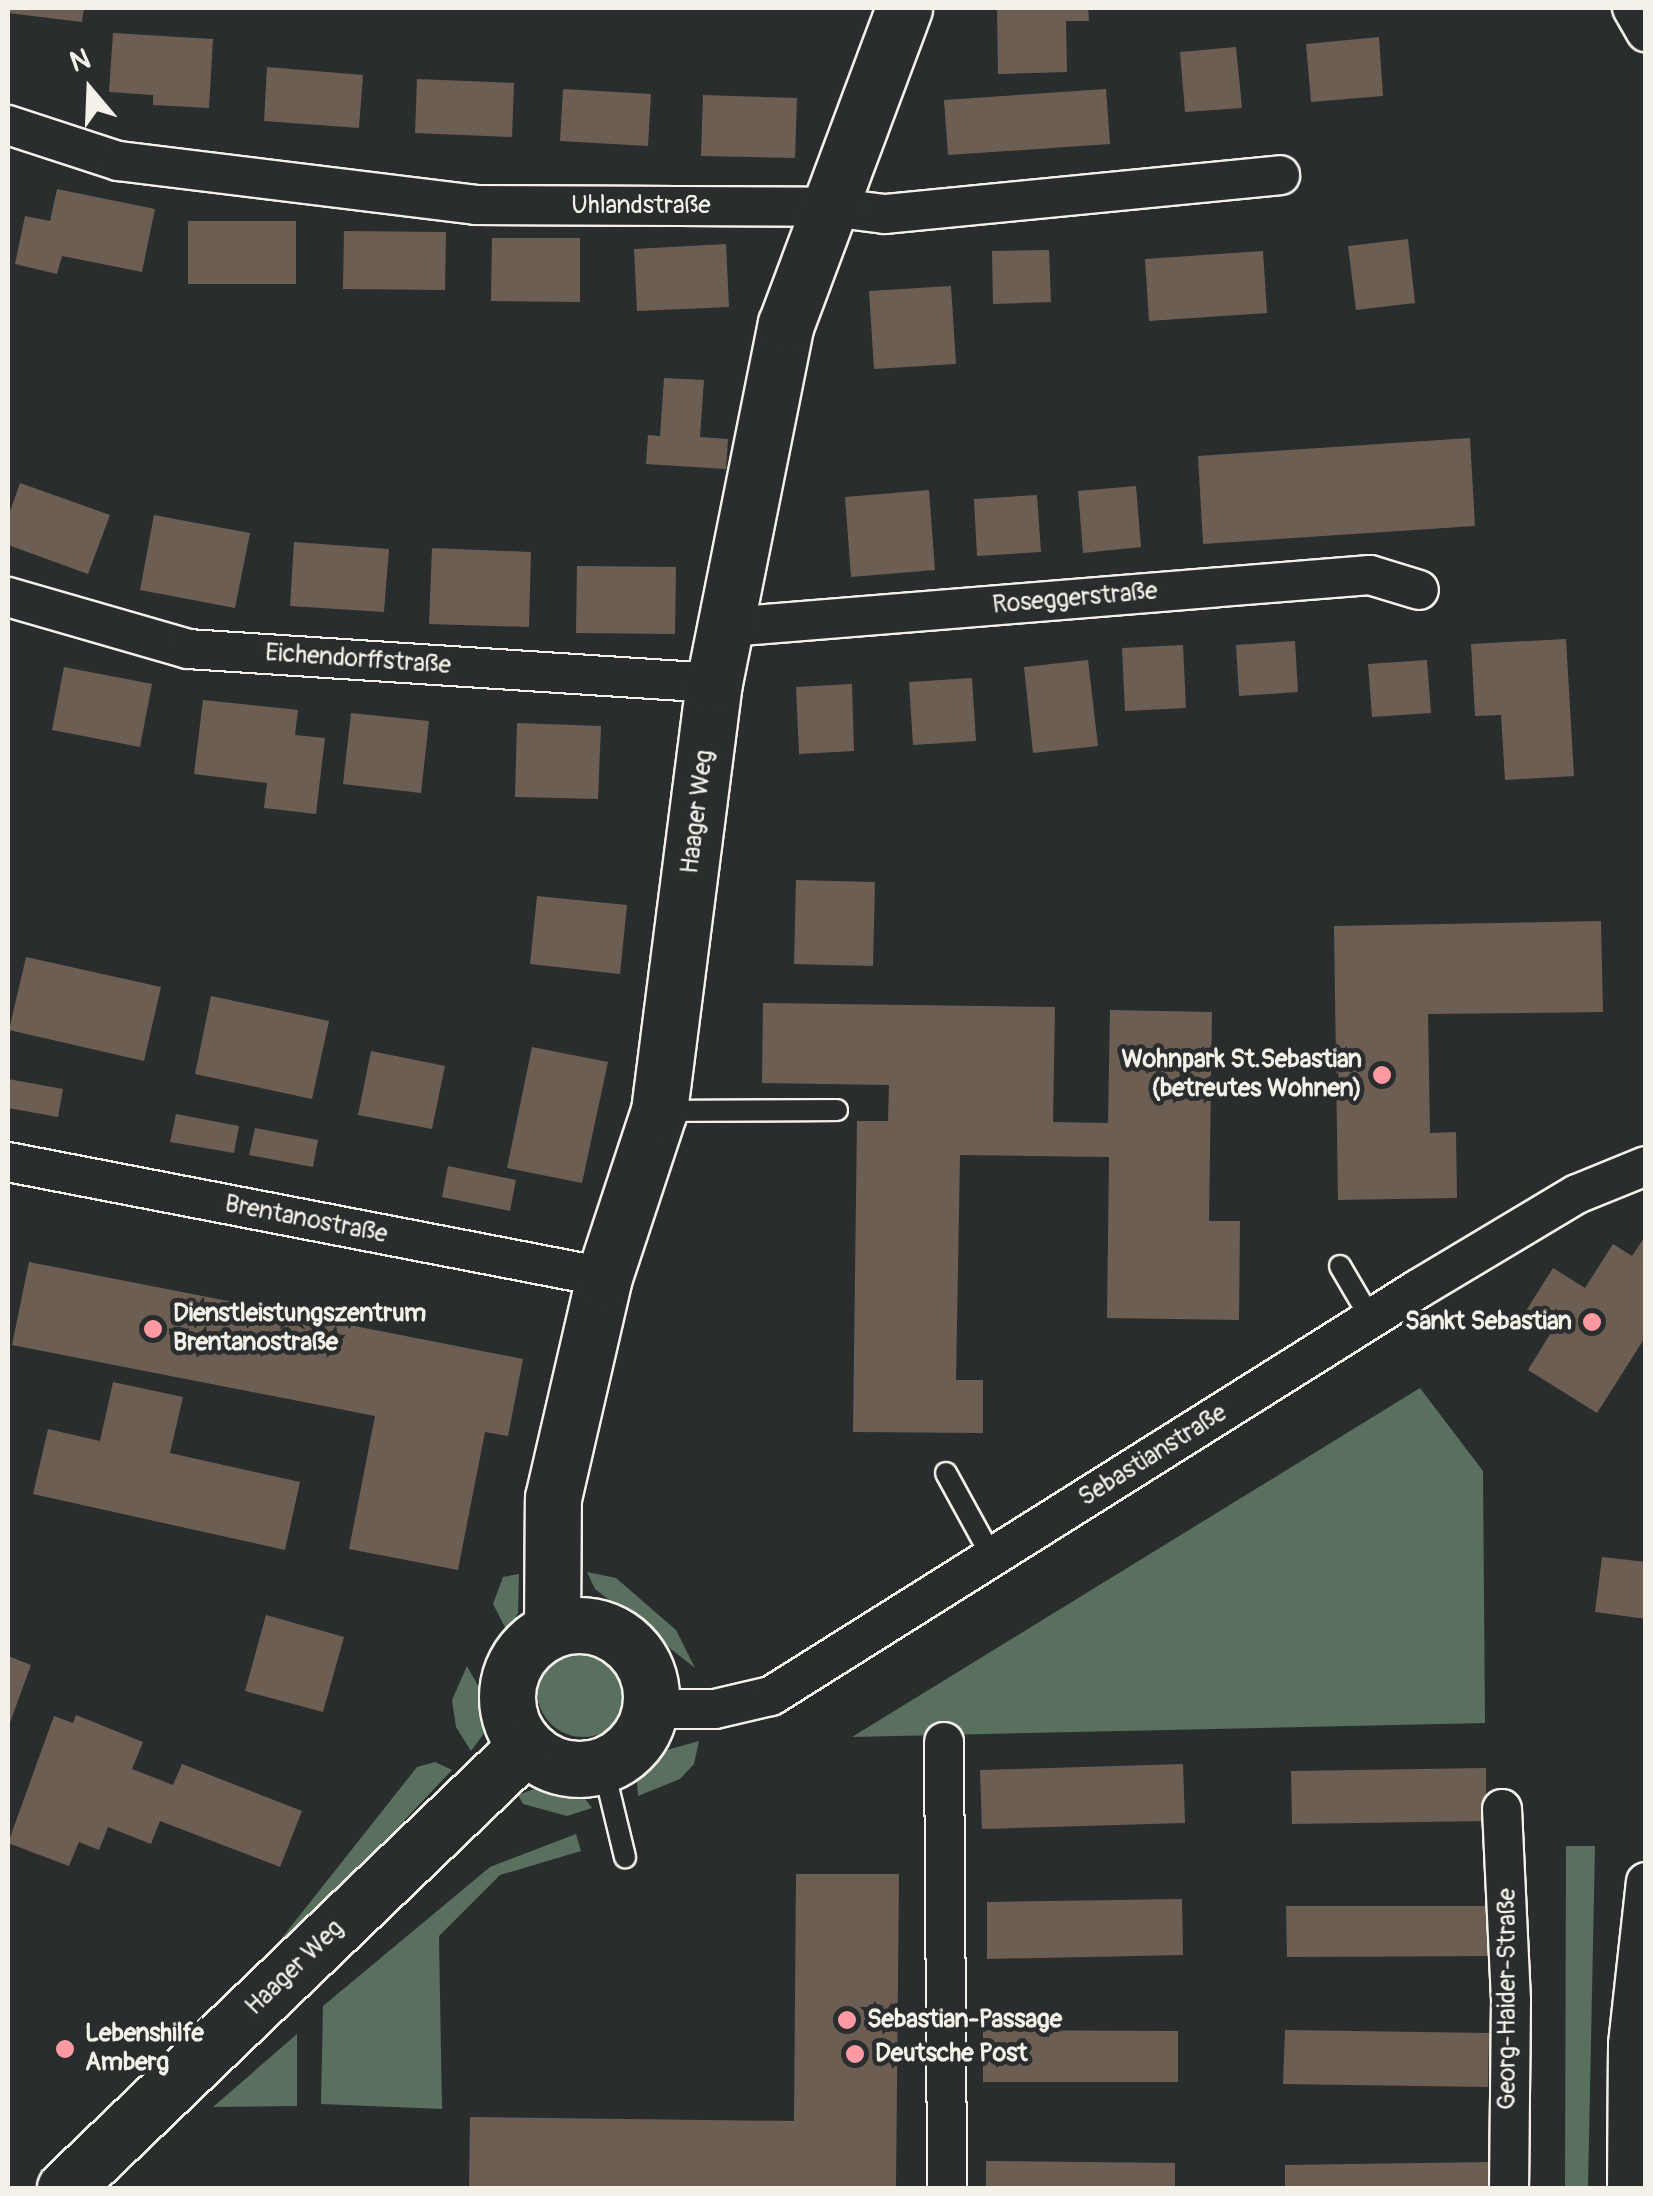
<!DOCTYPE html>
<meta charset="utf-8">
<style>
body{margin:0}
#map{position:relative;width:1653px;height:2196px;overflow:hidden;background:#2a2d2e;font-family:Pangolin,sans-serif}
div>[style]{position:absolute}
.green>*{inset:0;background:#58705d}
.round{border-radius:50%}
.building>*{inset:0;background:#6c5e53}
.roads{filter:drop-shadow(2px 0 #f4f1e8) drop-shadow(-2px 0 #f4f1e8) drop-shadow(0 2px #f4f1e8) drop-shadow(0 -2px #f4f1e8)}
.lane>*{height:20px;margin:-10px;padding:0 10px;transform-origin:10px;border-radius:10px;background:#2a2d2e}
.street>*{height:38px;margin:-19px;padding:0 19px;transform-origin:19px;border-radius:19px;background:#2a2d2e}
.secondary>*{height:55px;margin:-27.5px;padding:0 27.5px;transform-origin:27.5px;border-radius:27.5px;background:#2a2d2e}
.secondary>.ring{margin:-27.5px;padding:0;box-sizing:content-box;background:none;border:55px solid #2a2d2e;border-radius:50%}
.dots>*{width:28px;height:28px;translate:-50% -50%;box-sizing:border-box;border:5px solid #2a2d2e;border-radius:50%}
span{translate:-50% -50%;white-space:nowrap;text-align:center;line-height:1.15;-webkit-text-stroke:9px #2a2d2e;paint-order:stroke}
.street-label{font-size:25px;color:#f4f1e8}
.poi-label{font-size:25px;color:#f4f1e8;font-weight:700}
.right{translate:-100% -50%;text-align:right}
.left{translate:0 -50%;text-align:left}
.frame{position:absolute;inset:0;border:10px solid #f4f1e8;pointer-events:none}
.north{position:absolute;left:40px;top:40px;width:100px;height:100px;-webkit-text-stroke:8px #2a2d2e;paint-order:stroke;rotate:341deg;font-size:28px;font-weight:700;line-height:40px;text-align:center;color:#f4f1e8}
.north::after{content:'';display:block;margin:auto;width:35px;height:45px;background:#f4f1e8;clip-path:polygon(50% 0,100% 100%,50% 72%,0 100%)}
</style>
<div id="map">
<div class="green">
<i style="clip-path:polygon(1420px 1388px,1483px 1471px,1485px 1723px,852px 1737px)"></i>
<i style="clip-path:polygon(587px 1572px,616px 1578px,676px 1630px,695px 1668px,595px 1589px)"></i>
<i style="clip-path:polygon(519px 1574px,518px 1613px,508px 1633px,493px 1604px,503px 1577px)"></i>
<i class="round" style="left:537px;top:1645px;width:92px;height:92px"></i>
<i style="clip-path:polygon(467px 1666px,489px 1705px,485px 1732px,471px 1751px,456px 1727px,452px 1700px)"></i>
<i style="clip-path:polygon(699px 1741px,694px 1764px,680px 1779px,638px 1796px,636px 1767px,645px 1756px)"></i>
<i style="clip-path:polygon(435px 1762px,452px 1770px,289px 1942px,281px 1939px,417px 1767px)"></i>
<i style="clip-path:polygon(557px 1780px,574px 1784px,592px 1808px,567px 1816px,523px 1804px,518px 1795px)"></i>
<i style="clip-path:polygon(576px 1834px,581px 1851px,500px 1875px,439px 1936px,442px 2109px,321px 2104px,323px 2006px,490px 1867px)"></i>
<i style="clip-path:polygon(1566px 1846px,1595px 1846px,1588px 2188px,1565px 2188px)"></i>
<i style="clip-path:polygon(297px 2034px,297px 2106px,213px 2107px)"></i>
</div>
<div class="building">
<i style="clip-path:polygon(8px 8px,84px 8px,82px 22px,8px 13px)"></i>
<i style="clip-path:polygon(997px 8px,1088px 8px,1089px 21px,1066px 21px,1067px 72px,998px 74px)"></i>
<i style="clip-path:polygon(113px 33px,213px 39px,209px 108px,153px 105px,153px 95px,109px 92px)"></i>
<i style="clip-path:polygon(1379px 37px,1383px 96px,1311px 102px,1306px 44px)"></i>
<i style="clip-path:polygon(1236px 47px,1242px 108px,1185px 112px,1180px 52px)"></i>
<i style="clip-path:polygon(267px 67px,363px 75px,359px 128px,264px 121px)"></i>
<i style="clip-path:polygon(417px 79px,514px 83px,512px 137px,415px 133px)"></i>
<i style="clip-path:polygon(563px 89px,651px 94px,648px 146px,560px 141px)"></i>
<i style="clip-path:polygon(1106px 89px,1110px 144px,948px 155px,944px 100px)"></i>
<i style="clip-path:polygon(703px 95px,797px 98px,795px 158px,701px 156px)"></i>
<i style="clip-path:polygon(57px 189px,155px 209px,142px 272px,62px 256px,57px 274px,15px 264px,25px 216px,50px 221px)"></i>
<i style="clip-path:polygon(188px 221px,296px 221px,296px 284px,188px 284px)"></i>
<i style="clip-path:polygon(344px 231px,446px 232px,445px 290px,343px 289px)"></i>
<i style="clip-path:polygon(492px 238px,580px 238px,580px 302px,491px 301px)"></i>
<i style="clip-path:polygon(1408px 239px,1415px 303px,1356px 310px,1348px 246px)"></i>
<i style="clip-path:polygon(726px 244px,729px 307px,637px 311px,634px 249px)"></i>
<i style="clip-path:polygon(1049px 250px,1051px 302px,993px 304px,992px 251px)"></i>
<i style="clip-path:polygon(1263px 251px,1267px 313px,1149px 321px,1145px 259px)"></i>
<i style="clip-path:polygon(951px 286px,956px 364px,874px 369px,869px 291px)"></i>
<i style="clip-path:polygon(664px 378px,704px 380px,700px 437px,728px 439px,726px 469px,646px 464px,648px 435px,660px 436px)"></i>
<i style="clip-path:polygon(1470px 438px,1475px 526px,1203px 544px,1198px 456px)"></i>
<i style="clip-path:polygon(20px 483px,110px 515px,88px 574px,8px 545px,8px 517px)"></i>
<i style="clip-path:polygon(1136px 486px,1141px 547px,1083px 553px,1078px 491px)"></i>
<i style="clip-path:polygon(929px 490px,935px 570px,851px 577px,845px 497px)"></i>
<i style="clip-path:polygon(1037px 495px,1041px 552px,977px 556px,974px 499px)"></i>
<i style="clip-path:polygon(154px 515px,250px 533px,235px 608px,140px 590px)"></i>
<i style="clip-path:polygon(294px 542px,389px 549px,384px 612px,290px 606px)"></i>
<i style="clip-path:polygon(432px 548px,531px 552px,529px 627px,429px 624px)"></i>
<i style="clip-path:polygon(577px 566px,676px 567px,675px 634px,576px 633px)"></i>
<i style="clip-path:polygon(1566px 639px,1574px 776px,1505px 780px,1501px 715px,1475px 716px,1471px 644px)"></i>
<i style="clip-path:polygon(1295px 641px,1298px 692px,1239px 696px,1236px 645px)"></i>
<i style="clip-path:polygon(1183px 645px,1186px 708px,1125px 711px,1122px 648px)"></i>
<i style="clip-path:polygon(1088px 660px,1098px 746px,1033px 753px,1024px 667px)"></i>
<i style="clip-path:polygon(1427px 660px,1431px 713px,1372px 717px,1368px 664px)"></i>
<i style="clip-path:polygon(64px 667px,152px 684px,140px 747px,52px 730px)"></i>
<i style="clip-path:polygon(972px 678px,976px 741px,913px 745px,909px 682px)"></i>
<i style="clip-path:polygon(852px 684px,854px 751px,799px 754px,796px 687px)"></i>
<i style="clip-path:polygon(203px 700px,298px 710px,295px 735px,325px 738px,316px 814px,264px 808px,267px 783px,194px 774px)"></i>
<i style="clip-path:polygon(351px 713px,429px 721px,421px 793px,343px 784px)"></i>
<i style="clip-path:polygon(517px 723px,601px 726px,598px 799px,515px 797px)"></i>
<i style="clip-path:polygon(796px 880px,875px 882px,873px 966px,794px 964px)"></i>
<i style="clip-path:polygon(537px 896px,627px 905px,620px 974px,530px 964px)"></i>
<i style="clip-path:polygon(1601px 921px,1603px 1012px,1428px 1014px,1430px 1133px,1456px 1132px,1457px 1198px,1338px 1200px,1334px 926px)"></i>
<i style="clip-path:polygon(26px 957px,161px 987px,144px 1061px,9px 1030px)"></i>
<i style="clip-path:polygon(211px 996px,329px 1021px,312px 1099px,195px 1074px)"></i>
<i style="clip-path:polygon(763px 1003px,1055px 1007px,1053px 1122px,1108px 1123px,1110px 1010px,1212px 1012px,1209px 1221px,1240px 1221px,1239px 1320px,1107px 1318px,1109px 1157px,960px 1155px,956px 1380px,983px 1380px,983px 1433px,853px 1432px,857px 1121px,888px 1121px,889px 1085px,762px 1083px)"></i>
<i style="clip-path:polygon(532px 1047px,608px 1062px,582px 1183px,507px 1168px)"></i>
<i style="clip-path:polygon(371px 1051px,445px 1066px,432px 1129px,358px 1115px)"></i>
<i style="clip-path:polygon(8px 1079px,63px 1089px,58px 1117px,8px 1108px)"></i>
<i style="clip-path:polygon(176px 1114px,239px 1126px,234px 1153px,170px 1142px)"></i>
<i style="clip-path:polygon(255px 1128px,318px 1140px,313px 1167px,249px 1155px)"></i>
<i style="clip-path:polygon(448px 1166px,516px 1180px,510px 1211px,442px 1197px)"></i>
<i style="clip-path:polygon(1646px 1235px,1646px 1336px,1597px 1413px,1528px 1370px,1552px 1331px,1524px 1314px,1553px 1268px,1585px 1288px,1613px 1244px,1632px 1256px)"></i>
<i style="clip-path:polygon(29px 1262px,523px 1359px,508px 1436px,485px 1432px,458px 1570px,349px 1549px,375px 1416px,12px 1345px)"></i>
<i style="clip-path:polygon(113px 1382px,183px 1397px,170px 1453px,300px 1482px,285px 1550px,33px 1494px,48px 1429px,100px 1441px)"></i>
<i style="clip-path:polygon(1602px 1557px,1646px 1562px,1646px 1619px,1595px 1612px)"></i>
<i style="clip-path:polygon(266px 1615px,344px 1637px,323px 1712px,245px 1691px)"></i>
<i style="clip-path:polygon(8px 1656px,31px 1665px,8px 1728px)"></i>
<i style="clip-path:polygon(76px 1715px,143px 1742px,132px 1769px,173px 1785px,182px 1764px,302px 1811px,280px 1867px,160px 1821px,151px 1844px,108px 1827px,99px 1850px,79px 1842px,69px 1866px,8px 1843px,54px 1716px,73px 1723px)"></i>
<i style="clip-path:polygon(1183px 1764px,1185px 1823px,982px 1829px,980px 1770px)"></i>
<i style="clip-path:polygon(1486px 1768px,1486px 1821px,1292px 1824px,1291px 1771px)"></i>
<i style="clip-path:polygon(796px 1874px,899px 1874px,896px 2188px,469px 2188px,470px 2117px,794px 2121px)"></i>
<i style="clip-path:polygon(1182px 1899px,1183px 1955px,987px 1959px,987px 1902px)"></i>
<i style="clip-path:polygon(1286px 1906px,1493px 1906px,1493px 1956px,1287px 1957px)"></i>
<i style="clip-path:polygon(983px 2030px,1178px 2031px,1178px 2082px,983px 2082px)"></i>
<i style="clip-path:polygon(1285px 2030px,1489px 2033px,1488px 2087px,1283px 2084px)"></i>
<i style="clip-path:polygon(986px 2161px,1175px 2163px,1175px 2188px,986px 2188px)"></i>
<i style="clip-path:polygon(1490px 2162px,1491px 2188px,1285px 2188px,1285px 2165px)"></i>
</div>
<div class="roads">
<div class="lane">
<i style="left:661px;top:1111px;width:176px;rotate:-0.3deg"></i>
<i style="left:1340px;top:1266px;width:61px;rotate:59.7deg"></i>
<i style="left:946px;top:1473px;width:96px;rotate:61.3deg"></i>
<i style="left:603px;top:1766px;width:94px;rotate:76.4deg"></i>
</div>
<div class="street">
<i style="left:1632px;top:8px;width:28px;rotate:60deg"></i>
<i style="left:8px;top:125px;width:116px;rotate:18.1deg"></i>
<i style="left:118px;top:161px;width:360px;rotate:7deg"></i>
<i style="left:475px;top:205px;width:355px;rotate:0.3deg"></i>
<i style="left:830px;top:207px;width:55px;rotate:7.3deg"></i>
<i style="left:885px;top:214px;width:397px;rotate:-5.6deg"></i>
<i style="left:8px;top:597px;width:187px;rotate:16.1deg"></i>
<i style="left:188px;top:649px;width:527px;rotate:3.7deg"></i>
<i style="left:729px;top:627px;width:643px;rotate:-4.64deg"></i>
<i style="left:1370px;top:575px;width:51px;rotate:17deg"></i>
<i style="left:8px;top:1162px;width:607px;rotate:10.92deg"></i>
<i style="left:651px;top:1709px;width:64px"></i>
<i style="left:715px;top:1709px;width:57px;rotate:-13.1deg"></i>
<i style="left:771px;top:1696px;width:764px;rotate:-32.17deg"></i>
<i style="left:1418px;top:1289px;width:185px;rotate:-30.9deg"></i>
<i style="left:1577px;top:1194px;width:74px;rotate:-22.1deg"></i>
<i style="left:944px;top:1742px;width:446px;rotate:89.6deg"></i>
<i style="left:1502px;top:1809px;width:191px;rotate:87.3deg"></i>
<i style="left:1511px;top:2000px;width:188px;rotate:90.6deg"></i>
<i style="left:1627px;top:2188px;width:144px;rotate:-89.6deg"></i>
<i style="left:1628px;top:2044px;width:163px;rotate:-83.7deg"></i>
</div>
<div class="secondary">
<i class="ring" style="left:507px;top:1625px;width:89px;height:89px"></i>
<i style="left:552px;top:1629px;width:131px;rotate:-89.6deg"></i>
<i style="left:553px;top:1498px;width:227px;rotate:-77deg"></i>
<i style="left:604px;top:1277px;width:175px;rotate:-71.7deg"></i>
<i style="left:659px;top:1111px;width:432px;rotate:-82.7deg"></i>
<i style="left:714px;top:683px;width:366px;rotate:-78.7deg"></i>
<i style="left:786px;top:324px;width:337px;rotate:-69.5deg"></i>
<i style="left:65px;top:2188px;width:637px;rotate:-43.79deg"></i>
</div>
</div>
<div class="dots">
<i style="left:1382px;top:1075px;background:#ff9aa2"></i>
<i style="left:1592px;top:1322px;background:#ff9aa2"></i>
<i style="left:153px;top:1329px;background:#ff9aa2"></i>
<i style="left:847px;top:2020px;background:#ff9aa2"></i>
<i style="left:65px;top:2049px;background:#ff9aa2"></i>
<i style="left:855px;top:2054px;background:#ff9aa2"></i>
</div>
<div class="street-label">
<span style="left:641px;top:206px">Uhlandstraße</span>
<span style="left:1075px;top:599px;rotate:-5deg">Roseggerstraße</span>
<span style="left:358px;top:660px;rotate:4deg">Eichendorffstraße</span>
<span style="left:698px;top:812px;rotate:-83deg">Haager Weg</span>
<span style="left:306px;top:1220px;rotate:11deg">Brentanostraße</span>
<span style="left:1153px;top:1456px;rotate:-32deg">Sebastianstraße</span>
<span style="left:295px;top:1968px;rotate:-44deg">Haager Weg</span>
<span style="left:1508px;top:1999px;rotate:-90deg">Georg-Haider-Straße</span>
</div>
<div class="poi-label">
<span class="right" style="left:1362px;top:1075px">Wohnpark St.Sebastian<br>(betreutes Wohnen)</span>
<span class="left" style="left:173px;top:1329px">Dienstleistungszentrum<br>Brentanostraße</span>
<span class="right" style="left:1572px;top:1322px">Sankt Sebastian</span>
<span class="left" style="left:867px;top:2020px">Sebastian-Passage</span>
<span class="left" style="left:85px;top:2049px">Lebenshilfe<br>Amberg</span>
<span class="left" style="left:875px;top:2054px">Deutsche Post</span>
</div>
<div class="frame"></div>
<div class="north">N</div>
</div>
